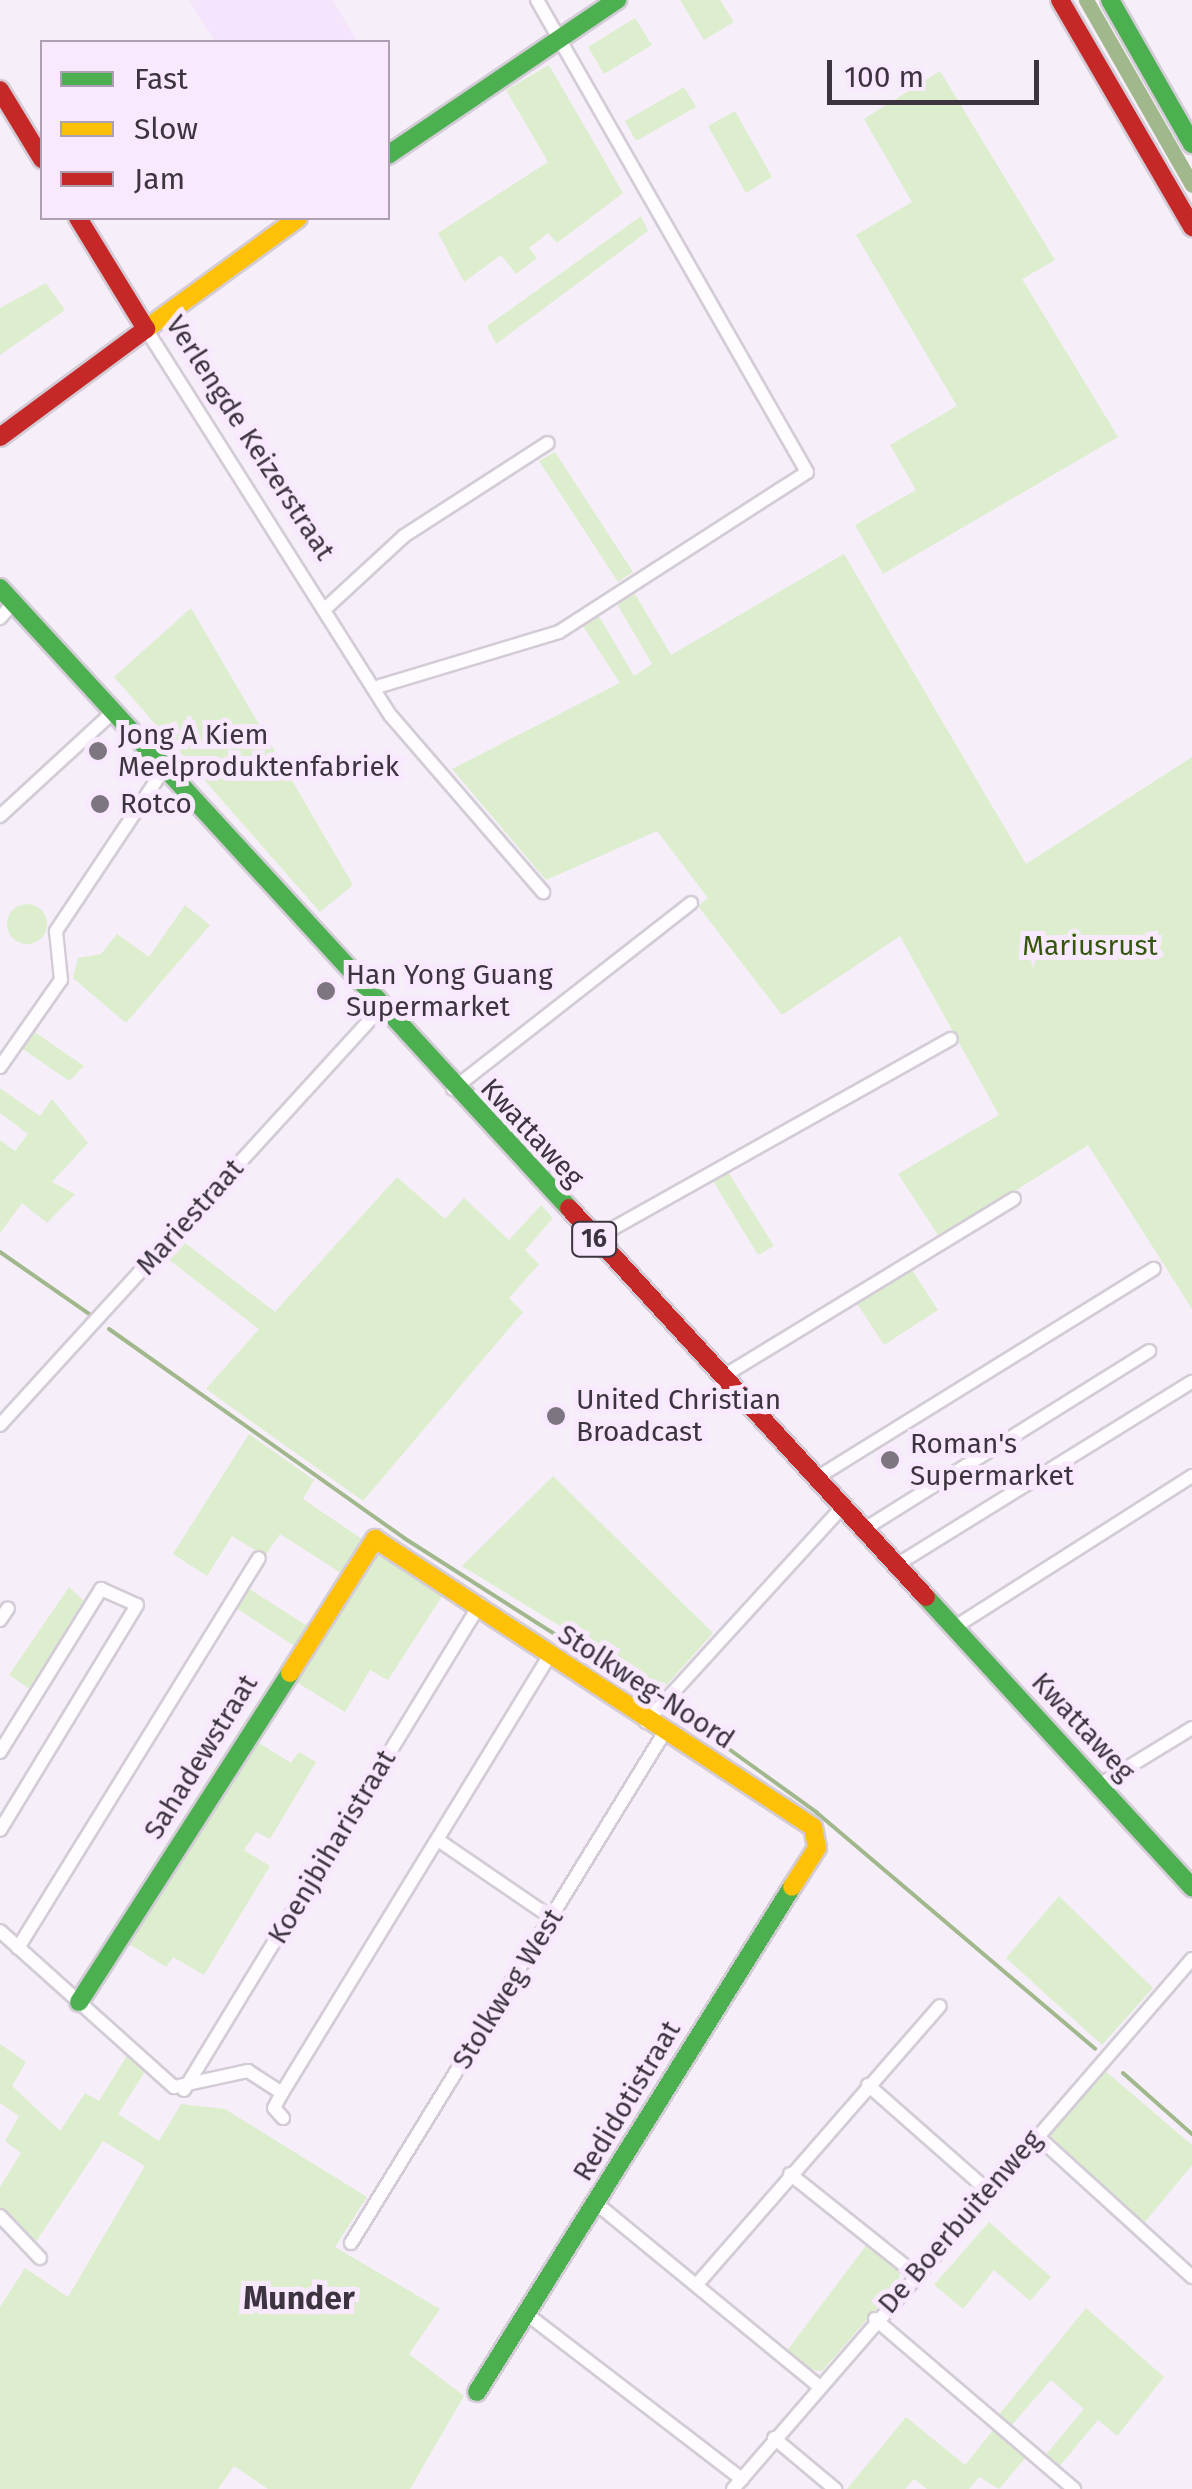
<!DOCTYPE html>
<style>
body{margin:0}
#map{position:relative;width:1192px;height:2489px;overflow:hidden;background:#f6eef9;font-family:"Fira Sans",sans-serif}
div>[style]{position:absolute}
.built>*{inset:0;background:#f5e5fc}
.green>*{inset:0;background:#ddeecf}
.round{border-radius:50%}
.stream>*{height:4px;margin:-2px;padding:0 2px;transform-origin:2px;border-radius:2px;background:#a0b88b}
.canal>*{height:15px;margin:-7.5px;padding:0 7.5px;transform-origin:7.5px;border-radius:7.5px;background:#a0b88b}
.roads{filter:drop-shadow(2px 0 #d3ccd6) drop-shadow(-2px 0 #d3ccd6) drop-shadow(0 2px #d3ccd6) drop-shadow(0 -2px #d3ccd6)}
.street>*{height:12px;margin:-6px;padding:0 6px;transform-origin:6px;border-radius:6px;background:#fefcfe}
.fast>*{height:18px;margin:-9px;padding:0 9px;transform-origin:9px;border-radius:9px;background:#4caf50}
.slow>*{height:18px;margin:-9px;padding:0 9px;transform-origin:9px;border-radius:9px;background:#ffc107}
.jam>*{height:18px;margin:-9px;padding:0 9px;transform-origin:9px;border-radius:9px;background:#c62828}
.dots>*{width:28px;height:28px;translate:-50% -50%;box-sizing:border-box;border:5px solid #f8e9fe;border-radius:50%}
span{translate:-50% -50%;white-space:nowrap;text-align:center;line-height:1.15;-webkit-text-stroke:10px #f8e9fe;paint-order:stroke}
.shield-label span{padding:2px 8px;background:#f8e9fe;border:2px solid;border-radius:8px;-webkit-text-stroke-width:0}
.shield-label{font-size:25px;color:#3c343e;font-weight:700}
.street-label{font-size:28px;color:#3c343e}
.poi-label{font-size:28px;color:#3c343e}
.left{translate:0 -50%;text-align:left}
.park-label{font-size:28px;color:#34570b}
.quarter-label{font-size:32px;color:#3c343e;font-weight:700}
.legend{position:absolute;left:40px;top:40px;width:350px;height:180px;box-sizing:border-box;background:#f8e9fe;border:2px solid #ada1b1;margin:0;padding:12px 18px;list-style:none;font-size:30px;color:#3c343e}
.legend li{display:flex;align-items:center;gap:20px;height:50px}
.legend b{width:50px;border:2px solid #ada1b1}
.scale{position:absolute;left:827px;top:60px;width:212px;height:45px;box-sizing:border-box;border:5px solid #3c343e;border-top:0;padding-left:12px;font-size:30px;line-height:35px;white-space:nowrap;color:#3c343e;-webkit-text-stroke:8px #f8e9fe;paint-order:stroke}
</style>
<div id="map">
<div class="built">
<i style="clip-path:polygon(189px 0,333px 0,357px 42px,215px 42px)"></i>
</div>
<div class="green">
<i style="clip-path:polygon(680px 0,720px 0,734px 22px,704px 40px)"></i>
<i style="clip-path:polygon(635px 18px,652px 45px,604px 74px,588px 47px)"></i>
<i style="clip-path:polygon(549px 65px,623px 193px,557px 243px,548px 233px,529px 248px,537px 258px,516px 274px,501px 255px,464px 282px,438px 233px,548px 162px,506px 90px)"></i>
<i style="clip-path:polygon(940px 71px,1055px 260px,1022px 279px,1118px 437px,883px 574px,855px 525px,916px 490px,890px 445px,957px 406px,856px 235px,912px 202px,864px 119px)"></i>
<i style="clip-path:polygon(684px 87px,696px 107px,636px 141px,625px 121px)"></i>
<i style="clip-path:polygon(735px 111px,772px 177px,746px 193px,708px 126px)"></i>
<i style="clip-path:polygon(641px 216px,648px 231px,496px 344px,487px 326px)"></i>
<i style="clip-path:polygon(46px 283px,65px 310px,0 355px,0 308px)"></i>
<i style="clip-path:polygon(555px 452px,633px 572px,618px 582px,539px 461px)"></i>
<i style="clip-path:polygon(844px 554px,1026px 864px,1192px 757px,1192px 1309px,1088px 1145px,940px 1238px,898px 1174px,999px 1115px,900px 936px,782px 1015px,698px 906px,708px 898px,657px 831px,546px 880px,452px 769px,620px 683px,581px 623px,597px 613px,634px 676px,652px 664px,617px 604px,635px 594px,671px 655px)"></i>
<i style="clip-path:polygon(191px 608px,353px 885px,320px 912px,114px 677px)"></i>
<i class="round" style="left:7px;top:904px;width:40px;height:40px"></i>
<i style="clip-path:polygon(185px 905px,210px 925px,126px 1023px,73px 978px,78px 958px,101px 954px,117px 934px,149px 957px)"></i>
<i style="clip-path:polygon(33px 1031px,84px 1066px,69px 1081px,20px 1047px)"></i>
<i style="clip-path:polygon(0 1088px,40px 1116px,52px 1099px,88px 1143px,52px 1182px,75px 1194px,47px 1223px,22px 1203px,0 1233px,0 1140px,15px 1151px,28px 1134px,0 1113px)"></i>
<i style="clip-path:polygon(728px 1172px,774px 1246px,758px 1255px,713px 1181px)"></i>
<i style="clip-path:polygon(397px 1177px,445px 1219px,464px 1198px,509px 1240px,541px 1205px,553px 1218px,525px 1250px,539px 1264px,509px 1298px,523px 1312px,363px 1501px,206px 1389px,259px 1329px,164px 1256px,180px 1239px,275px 1312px)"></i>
<i style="clip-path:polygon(910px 1267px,938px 1310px,884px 1345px,856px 1302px)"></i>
<i style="clip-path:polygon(249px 1434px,314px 1480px,303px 1499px,362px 1539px,341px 1573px,280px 1534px,265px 1556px,232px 1536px,207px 1576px,173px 1554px)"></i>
<i style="clip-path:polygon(553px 1476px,713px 1633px,663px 1689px,462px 1566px)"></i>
<i style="clip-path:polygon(370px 1540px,448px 1587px,388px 1680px,370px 1670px,345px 1712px,285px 1675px)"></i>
<i style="clip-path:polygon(69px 1587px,87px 1604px,33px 1691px,9px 1675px)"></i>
<i style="clip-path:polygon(246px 1587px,309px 1627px,296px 1647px,233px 1606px)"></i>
<i style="clip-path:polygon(248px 1736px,291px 1763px,299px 1752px,316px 1762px,270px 1839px,256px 1832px,244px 1850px,270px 1866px,204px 1975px,173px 1957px,166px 1967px,123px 1940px)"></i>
<i style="clip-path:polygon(1059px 1896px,1153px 1988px,1102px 2045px,1006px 1958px)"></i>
<i style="clip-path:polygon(0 2044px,26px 2062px,12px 2086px,60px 2131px,85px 2093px,99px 2101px,128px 2054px,146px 2070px,118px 2114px,159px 2141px,181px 2104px,225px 2109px,367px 2197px,335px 2247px,440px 2309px,409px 2354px,464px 2396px,410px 2489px,268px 2489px,234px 2466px,218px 2489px,0 2489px,0 2307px,25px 2268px,68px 2297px,145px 2166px,103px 2141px,33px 2246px,0 2211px,0 2187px,21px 2153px,5px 2141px,19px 2116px,0 2103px)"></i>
<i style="clip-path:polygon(1104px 2070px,1192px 2145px,1192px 2165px,1144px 2223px,1049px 2135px)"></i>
<i style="clip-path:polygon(989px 2222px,1051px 2277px,1030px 2301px,994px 2270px,963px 2309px,934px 2285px)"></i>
<i style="clip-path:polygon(868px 2243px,900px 2268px,899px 2283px,822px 2371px,807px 2369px,786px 2352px)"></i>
<i style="clip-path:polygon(1086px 2308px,1164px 2377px,1117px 2436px,1098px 2420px,1058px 2468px,1044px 2457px,1084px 2409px,1051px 2380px,1010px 2427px,997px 2417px)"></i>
<i style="clip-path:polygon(906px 2417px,965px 2465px,994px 2429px,1027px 2456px,999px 2489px,979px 2477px,969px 2489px,927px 2489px,914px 2479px,905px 2489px,847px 2489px)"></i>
</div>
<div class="stream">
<i style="left:0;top:1252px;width:112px;rotate:34.8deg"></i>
<i style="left:109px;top:1329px;width:362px;rotate:35.3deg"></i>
<i style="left:404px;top:1538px;width:305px;rotate:32.5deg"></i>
<i style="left:672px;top:1708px;width:178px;rotate:35.8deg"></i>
<i style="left:816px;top:1812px;width:366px;rotate:40.3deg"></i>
<i style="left:1123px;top:2073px;width:92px;rotate:41.5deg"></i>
</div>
<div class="canal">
<i style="left:1086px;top:0;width:213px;rotate:60.2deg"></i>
</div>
<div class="roads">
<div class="street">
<i style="left:146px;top:329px;width:458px;rotate:57.7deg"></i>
<i style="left:391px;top:716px;width:233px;rotate:49.2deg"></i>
<i style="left:326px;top:608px;width:106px;rotate:-42.7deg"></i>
<i style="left:404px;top:536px;width:171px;rotate:-32.9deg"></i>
<i style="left:0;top:618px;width:20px;rotate:-49deg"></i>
<i style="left:380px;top:686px;width:187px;rotate:-16.8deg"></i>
<i style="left:559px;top:632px;width:295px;rotate:-32.8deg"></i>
<i style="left:807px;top:472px;width:544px;rotate:-119.77deg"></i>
<i style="left:0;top:816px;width:155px;rotate:-42.6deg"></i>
<i style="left:0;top:1067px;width:106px;rotate:-55deg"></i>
<i style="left:61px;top:980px;width:49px;rotate:-95.8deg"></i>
<i style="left:56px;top:931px;width:195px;rotate:-56.3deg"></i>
<i style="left:453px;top:1089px;width:302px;rotate:-38deg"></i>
<i style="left:594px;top:1239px;width:409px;rotate:-29.3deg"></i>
<i style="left:722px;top:1377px;width:342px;rotate:-31.4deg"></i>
<i style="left:0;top:1425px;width:563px;rotate:-47.59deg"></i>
<i style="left:818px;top:1477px;width:395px;rotate:-31.8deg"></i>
<i style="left:866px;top:1528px;width:334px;rotate:-32deg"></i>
<i style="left:898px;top:1564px;width:346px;rotate:-31.8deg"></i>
<i style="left:0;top:1620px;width:14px;rotate:-56deg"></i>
<i style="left:955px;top:1627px;width:281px;rotate:-32.5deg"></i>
<i style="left:646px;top:1722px;width:294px;rotate:-47.6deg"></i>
<i style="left:0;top:1752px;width:192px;rotate:-58.2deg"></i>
<i style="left:101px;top:1589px;width:39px;rotate:24deg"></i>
<i style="left:137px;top:1605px;width:263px;rotate:121.3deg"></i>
<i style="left:1099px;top:1785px;width:109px;rotate:-31.5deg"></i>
<i style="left:438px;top:1840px;width:138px;rotate:34.4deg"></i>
<i style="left:0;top:1931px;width:234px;rotate:41.9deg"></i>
<i style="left:174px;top:2087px;width:76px;rotate:-12.2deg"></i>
<i style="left:248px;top:2071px;width:40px;rotate:32.9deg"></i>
<i style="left:18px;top:1948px;width:458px;rotate:-58.3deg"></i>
<i style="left:868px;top:2085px;width:159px;rotate:41.4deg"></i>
<i style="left:184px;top:2090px;width:569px;rotate:-58.66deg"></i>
<i style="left:283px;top:2118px;width:13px;rotate:-132deg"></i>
<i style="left:274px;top:2108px;width:17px;rotate:-62deg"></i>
<i style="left:282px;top:2093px;width:510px;rotate:-58.55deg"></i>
<i style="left:1036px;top:2135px;width:211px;rotate:42.3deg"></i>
<i style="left:790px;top:2174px;width:159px;rotate:38.6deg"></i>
<i style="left:597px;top:2204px;width:285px;rotate:39.4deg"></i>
<i style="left:0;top:2216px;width:58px;rotate:46.4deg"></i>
<i style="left:351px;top:2243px;width:598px;rotate:-58.46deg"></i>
<i style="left:699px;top:2282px;width:366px;rotate:-48.9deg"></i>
<i style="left:528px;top:2315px;width:270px;rotate:37.5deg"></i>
<i style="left:875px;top:2319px;width:262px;rotate:40.5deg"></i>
<i style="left:774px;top:2438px;width:80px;rotate:39.9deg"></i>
<i style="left:733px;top:2489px;width:701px;rotate:-49.11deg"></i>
</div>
<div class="fast">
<i style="left:1110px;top:0;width:166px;rotate:60.3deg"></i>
<i style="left:388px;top:155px;width:277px;rotate:-34.1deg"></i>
<i style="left:0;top:588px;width:842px;rotate:47.46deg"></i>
<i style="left:926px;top:1597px;width:394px;rotate:47.5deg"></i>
<i style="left:79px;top:2002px;width:391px;rotate:-57.3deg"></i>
<i style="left:477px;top:2392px;width:595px;rotate:-58.05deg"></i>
</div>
<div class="slow">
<i style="left:146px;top:329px;width:188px;rotate:-36.1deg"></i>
<i style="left:290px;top:1673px;width:159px;rotate:-57.6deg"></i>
<i style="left:375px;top:1539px;width:524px;rotate:33.33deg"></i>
<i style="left:813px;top:1827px;width:21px;rotate:79deg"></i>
<i style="left:817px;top:1848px;width:46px;rotate:122.7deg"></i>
</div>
<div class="jam">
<i style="left:1060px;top:0;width:263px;rotate:59.8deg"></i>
<i style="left:0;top:90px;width:81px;rotate:58.7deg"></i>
<i style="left:0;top:437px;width:182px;rotate:-36.5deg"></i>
<i style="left:146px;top:329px;width:130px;rotate:-121.5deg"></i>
<i style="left:569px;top:1208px;width:528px;rotate:47.46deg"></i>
</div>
</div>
<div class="dots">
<i style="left:98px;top:751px;background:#7d757f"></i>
<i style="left:100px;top:804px;background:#7d757f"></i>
<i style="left:326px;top:991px;background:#7d757f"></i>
<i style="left:556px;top:1416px;background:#7d757f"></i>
<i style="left:890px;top:1460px;background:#7d757f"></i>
</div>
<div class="shield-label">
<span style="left:594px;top:1239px">16</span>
</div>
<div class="street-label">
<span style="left:250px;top:438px;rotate:57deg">Verlengde Keizerstraat</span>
<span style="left:532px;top:1133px;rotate:47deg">Kwattaweg</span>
<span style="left:190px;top:1217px;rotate:-48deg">Mariestraat</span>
<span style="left:646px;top:1687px;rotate:33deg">Stolkweg-Noord</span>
<span style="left:1083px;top:1727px;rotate:47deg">Kwattaweg</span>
<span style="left:201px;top:1757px;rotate:-58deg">Sahadewstraat</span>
<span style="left:332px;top:1847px;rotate:-59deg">Koenjbiharistraat</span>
<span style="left:508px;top:1989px;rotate:-58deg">Stolkweg West</span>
<span style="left:627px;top:2101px;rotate:-59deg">Redidotistraat</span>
<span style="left:960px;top:2222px;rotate:-49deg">De Boerbuitenweg</span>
</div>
<div class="poi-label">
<span class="left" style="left:118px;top:751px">Jong A Kiem<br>Meelproduktenfabriek</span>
<span class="left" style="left:120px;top:804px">Rotco</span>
<span class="left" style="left:346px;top:991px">Han Yong Guang<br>Supermarket</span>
<span class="left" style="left:576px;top:1416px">United Christian<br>Broadcast</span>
<span class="left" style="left:910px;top:1460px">Roman's<br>Supermarket</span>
</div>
<div class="park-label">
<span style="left:1090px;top:946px">Mariusrust</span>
</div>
<div class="quarter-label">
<span style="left:299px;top:2298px">Munder</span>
</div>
<ul class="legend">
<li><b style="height:12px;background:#4caf50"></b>Fast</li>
<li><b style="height:12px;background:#ffc107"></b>Slow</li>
<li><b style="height:12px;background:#c62828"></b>Jam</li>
</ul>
<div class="scale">100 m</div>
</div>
